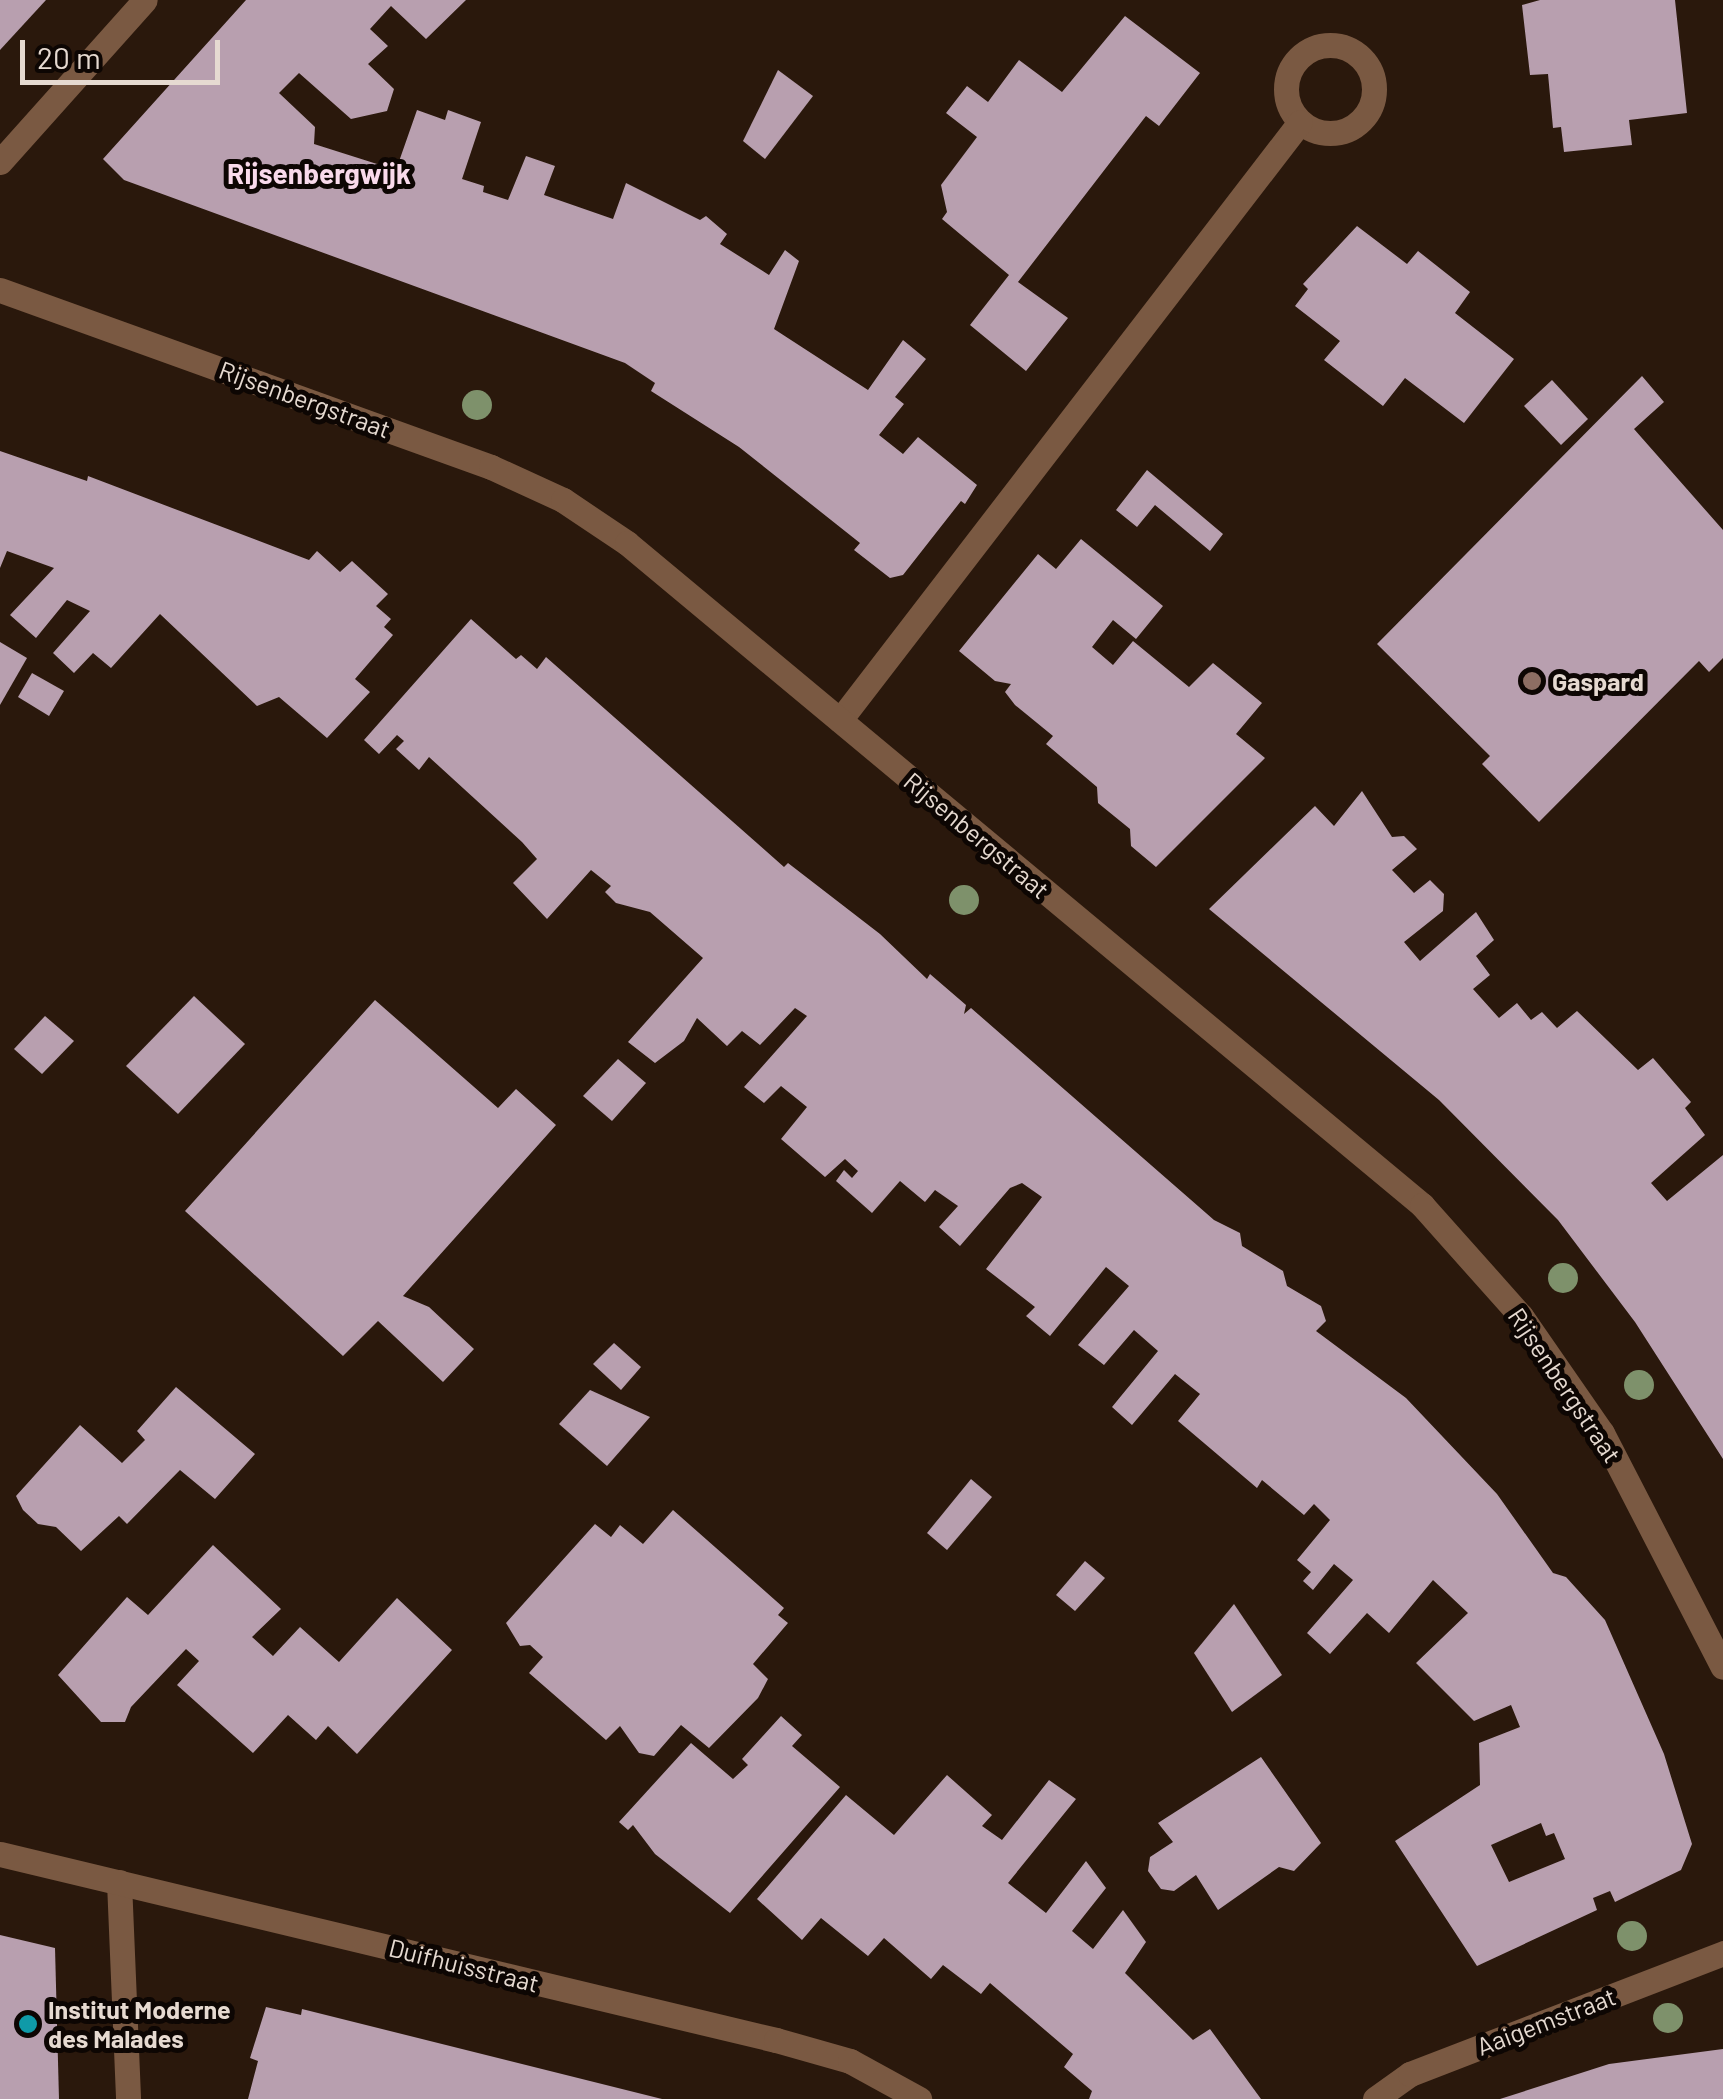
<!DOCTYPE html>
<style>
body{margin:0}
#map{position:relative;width:1723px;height:2099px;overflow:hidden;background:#2a180c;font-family:Barlow,sans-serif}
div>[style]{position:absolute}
.building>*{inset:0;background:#b89faf}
.service>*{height:25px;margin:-12.5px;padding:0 12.5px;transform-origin:12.5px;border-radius:12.5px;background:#7a5942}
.service>.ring{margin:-12.5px;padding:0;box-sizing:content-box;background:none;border:25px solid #7a5942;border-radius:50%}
.minor>*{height:25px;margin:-12.5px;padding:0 12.5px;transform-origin:12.5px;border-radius:12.5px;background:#7a5942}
.tertiary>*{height:25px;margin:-12.5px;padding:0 12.5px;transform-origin:12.5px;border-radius:12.5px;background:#7a5942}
.trees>*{width:30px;height:30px;margin:-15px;border-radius:50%;background:#7e916b}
.dots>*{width:28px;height:28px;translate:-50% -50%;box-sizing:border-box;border:5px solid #0d0603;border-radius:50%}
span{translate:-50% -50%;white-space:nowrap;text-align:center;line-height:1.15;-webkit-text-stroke:10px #0d0603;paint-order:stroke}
.street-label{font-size:25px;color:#e6dad1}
.poi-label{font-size:25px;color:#e6dad1;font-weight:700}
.left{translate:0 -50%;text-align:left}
.neighbourhood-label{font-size:28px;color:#f9daeb;font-weight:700}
.scale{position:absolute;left:20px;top:40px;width:200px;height:45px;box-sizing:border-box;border:5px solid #e6dad1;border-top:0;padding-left:12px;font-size:30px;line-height:35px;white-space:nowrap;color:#e6dad1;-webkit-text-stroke:8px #0d0603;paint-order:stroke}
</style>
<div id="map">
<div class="building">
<i style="clip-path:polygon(0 0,46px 0,0 50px)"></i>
<i style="clip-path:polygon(246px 0,466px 0,426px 39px,391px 6px,370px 29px,388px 46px,368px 64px,394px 89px,387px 111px,351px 119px,299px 73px,279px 93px,315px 127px,314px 144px,396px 170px,417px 110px,445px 120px,448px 110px,481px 122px,462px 179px,484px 186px,483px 192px,508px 200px,526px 156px,555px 166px,544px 195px,613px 219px,626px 183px,700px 220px,706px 216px,727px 234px,720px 244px,769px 275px,785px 250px,799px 261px,774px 329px,868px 390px,903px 340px,926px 359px,895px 397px,904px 404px,879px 435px,903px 454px,918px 437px,977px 485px,965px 504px,961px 501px,903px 575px,890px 578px,854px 550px,860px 543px,739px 447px,651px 391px,655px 383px,625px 363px,124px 180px,103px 159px)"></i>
<i style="clip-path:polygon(1540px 0,1675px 0,1687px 113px,1629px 120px,1632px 145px,1564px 152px,1561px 127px,1553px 128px,1548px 74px,1530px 75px,1522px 5px)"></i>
<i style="clip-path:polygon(1125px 16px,1200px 73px,1159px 126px,1146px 116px,1018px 282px,1068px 318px,1026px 371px,970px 325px,1009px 275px,942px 219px,947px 212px,941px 185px,977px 137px,946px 113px,967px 86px,988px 102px,1019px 60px,1062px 92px)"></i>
<i style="clip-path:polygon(778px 70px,813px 96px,765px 159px,743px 141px)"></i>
<i style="clip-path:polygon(1357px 226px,1407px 264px,1418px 251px,1470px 292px,1455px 313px,1514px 359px,1464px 423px,1405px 378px,1383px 406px,1324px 360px,1340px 341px,1295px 306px,1308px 289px,1303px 284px)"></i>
<i style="clip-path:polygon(1642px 376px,1664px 402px,1634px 429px,1723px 530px,1723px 658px,1709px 672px,1699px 661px,1539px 822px,1482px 764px,1490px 756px,1377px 644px)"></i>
<i style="clip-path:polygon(1552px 380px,1588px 419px,1561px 445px,1524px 406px)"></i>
<i style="clip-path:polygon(0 451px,87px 481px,88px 476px,309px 560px,317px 551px,340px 572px,352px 561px,388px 594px,376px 606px,391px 619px,384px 627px,393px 635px,355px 679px,370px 692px,327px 738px,279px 697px,257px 706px,160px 614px,111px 668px,93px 653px,74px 673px,53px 653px,90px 611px,67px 600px,36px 638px,10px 615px,54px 568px,7px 551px,0 568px)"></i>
<i style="clip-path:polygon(1147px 470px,1223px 534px,1210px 551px,1155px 505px,1137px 527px,1116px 510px)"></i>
<i style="clip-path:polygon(1081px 539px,1163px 606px,1136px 639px,1113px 620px,1092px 647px,1113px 665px,1133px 641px,1189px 687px,1213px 663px,1262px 703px,1236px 734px,1265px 758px,1156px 867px,1131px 846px,1130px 829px,1098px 803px,1097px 787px,1046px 744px,1053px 736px,1015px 705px,1005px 692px,1011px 684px,995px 681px,959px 651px,1038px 554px,1056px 569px)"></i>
<i style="clip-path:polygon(evenodd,471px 619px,516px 659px,521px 655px,537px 669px,546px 657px,784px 867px,788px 863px,880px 934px,927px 979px,930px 974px,966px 1005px,964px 1014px,971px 1008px,1214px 1220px,1240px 1233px,1242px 1246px,1283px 1271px,1287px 1286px,1321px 1306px,1326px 1321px,1316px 1331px,1406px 1398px,1497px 1494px,1553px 1573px,1566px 1577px,1605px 1620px,1664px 1754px,1692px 1844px,1681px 1870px,1615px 1902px,1610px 1891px,1593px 1898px,1597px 1910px,1477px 1966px,1395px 1841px,1480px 1785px,1479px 1743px,1520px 1727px,1511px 1705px,1474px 1721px,1416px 1663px,1468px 1613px,1433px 1580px,1389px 1633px,1367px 1613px,1330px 1654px,1307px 1633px,1353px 1580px,1334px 1564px,1313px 1590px,1303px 1581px,1311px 1572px,1297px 1560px,1330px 1520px,1314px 1504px,1304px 1515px,1262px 1480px,1257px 1488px,1178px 1421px,1200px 1394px,1175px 1374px,1132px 1425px,1112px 1407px,1158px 1351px,1134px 1330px,1104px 1365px,1078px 1345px,1129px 1286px,1106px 1267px,1050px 1336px,1026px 1316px,1035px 1307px,986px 1269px,1042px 1197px,1022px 1183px,1010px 1188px,960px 1246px,939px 1227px,958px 1206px,935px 1190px,925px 1202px,900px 1181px,872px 1213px,836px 1181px,844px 1170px,852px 1178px,858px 1171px,845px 1159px,825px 1177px,781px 1139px,807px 1107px,781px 1086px,764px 1103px,744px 1087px,807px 1016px,795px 1008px,760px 1045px,742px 1031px,727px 1046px,697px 1018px,684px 1041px,655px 1063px,628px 1042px,703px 958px,650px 912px,616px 903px,605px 892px,611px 886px,591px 870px,547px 919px,513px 883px,537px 859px,522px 842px,429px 757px,419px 770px,396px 749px,404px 741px,397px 735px,379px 754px,364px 740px,471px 619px,1541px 1823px,1546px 1836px,1554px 1833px,1565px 1859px,1509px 1882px,1491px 1845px,1541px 1823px)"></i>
<i style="clip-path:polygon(0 642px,27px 658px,0 705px)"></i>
<i style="clip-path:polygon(32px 673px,64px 691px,49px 716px,18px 697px)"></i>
<i style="clip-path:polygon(1362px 791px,1392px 837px,1404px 836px,1417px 849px,1392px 870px,1414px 893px,1430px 880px,1444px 894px,1443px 911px,1404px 942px,1420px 961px,1476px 912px,1494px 940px,1476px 956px,1490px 975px,1473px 989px,1499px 1018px,1517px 1003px,1531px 1020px,1542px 1012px,1557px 1028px,1577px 1011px,1638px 1070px,1653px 1058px,1691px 1102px,1685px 1108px,1705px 1135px,1651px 1183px,1667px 1201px,1723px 1155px,1723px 1459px,1635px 1322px,1558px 1220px,1439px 1100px,1209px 909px,1315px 806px,1334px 826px)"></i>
<i style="clip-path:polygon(194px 996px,245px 1044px,178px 1114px,126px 1066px)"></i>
<i style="clip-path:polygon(375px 1000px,498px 1108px,516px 1089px,556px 1125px,403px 1296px,429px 1307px,474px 1349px,443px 1382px,378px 1321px,343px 1356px,185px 1211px)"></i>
<i style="clip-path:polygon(45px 1016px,74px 1041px,42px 1074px,14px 1049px)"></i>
<i style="clip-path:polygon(618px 1059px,646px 1083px,612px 1121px,583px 1096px)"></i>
<i style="clip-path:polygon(614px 1343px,641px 1367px,621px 1390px,593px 1364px)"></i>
<i style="clip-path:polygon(176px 1387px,255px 1454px,215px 1499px,180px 1470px,127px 1524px,119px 1516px,81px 1551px,56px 1527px,38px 1524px,23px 1510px,16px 1496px,80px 1425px,122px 1463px,145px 1440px,137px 1431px)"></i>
<i style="clip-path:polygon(590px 1390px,650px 1417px,607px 1466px,559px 1424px)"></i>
<i style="clip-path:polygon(971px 1479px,992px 1497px,947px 1550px,927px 1533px)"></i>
<i style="clip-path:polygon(673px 1510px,784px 1608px,778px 1615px,788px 1623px,753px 1664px,768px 1679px,758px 1698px,709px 1748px,681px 1725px,654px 1756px,639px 1753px,620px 1726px,606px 1740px,529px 1673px,543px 1657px,530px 1645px,520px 1646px,506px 1623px,595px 1524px,611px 1537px,620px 1525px,643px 1544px)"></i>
<i style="clip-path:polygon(213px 1545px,281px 1609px,252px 1637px,273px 1656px,300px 1627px,339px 1662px,397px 1598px,452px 1650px,357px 1754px,328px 1726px,316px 1740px,288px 1715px,253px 1753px,177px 1685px,199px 1661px,186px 1649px,131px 1707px,125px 1722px,101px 1722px,58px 1675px,127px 1597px,148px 1615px)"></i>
<i style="clip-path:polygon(1085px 1561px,1105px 1578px,1075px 1611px,1056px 1595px)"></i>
<i style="clip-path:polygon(1234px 1604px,1282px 1675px,1232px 1712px,1194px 1653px)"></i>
<i style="clip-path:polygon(781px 1716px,802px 1735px,792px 1746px,840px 1787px,730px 1913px,655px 1854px,633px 1825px,628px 1830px,619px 1822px,691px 1743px,733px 1779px,748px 1765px,742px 1759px)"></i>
<i style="clip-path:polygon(1261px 1757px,1321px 1843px,1294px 1871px,1279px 1867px,1218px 1910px,1196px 1875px,1174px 1891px,1161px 1889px,1148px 1871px,1150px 1857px,1173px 1842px,1158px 1823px)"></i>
<i style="clip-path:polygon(947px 1775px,992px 1815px,982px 1826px,1002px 1840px,1049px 1780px,1076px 1799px,1008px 1883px,1046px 1913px,1086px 1861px,1106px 1888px,1072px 1931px,1093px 1949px,1123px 1910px,1146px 1942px,1125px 1973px,1193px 2040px,1210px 2029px,1261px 2099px,1089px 2099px,1092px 2091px,1064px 2067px,1073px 2054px,990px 1983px,981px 1994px,943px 1965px,931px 1979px,884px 1938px,868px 1956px,821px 1918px,802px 1940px,757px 1899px,846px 1795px,894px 1835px)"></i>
<i style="clip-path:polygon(0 1935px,55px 1948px,59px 2099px,0 2099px)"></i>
<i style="clip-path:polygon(266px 2007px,301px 2015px,302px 2009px,662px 2099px,248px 2099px,258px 2061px,250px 2058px)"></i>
<i style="clip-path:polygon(1723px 2049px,1723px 2099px,1500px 2099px,1609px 2064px)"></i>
</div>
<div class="service">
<i class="ring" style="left:1286px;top:45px;width:63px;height:63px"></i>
<i style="left:840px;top:720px;width:754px;rotate:-52.43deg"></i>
<i style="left:119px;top:1882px;width:217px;rotate:87.6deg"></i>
</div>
<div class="minor">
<i style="left:0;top:162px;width:217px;rotate:-48.2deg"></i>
<i style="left:0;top:1854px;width:798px;rotate:13.48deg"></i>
<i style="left:776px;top:2040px;width:77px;rotate:15.8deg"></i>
<i style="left:850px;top:2061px;width:79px;rotate:28.8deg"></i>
<i style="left:1375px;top:2099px;width:43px;rotate:-35.5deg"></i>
<i style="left:1410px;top:2074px;width:336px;rotate:-21.1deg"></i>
</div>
<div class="tertiary">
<i style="left:0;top:290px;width:522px;rotate:19.82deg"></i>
<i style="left:491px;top:467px;width:79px;rotate:24.6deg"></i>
<i style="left:563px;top:500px;width:77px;rotate:33.9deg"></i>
<i style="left:627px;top:543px;width:1035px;rotate:39.78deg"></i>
<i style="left:1422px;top:1205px;width:149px;rotate:48.3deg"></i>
<i style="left:1521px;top:1316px;width:142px;rotate:55.3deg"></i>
<i style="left:1602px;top:1433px;width:263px;rotate:62.7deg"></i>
</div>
<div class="trees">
<i style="left:477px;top:405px"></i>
<i style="left:964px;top:900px"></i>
<i style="left:1563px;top:1278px"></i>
<i style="left:1639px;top:1385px"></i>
<i style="left:1632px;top:1936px"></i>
<i style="left:1668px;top:2018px"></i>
</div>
<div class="dots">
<i style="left:1532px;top:681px;background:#8d6e63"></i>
<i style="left:28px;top:2024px;background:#0f9aa8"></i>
</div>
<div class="street-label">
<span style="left:305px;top:399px;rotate:20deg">Rijsenbergstraat</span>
<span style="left:977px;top:835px;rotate:40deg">Rijsenbergstraat</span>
<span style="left:1565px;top:1385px;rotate:56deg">Rijsenbergstraat</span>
<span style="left:464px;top:1965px;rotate:14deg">Duifhuisstraat</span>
<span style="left:1546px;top:2021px;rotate:-21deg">Aaigemstraat</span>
</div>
<div class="poi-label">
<span class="left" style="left:1552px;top:681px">Gaspard</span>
<span class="left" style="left:48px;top:2024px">Institut Moderne<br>des Malades</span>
</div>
<div class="neighbourhood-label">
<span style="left:319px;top:173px">Rijsenbergwijk</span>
</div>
<div class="scale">20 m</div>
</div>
